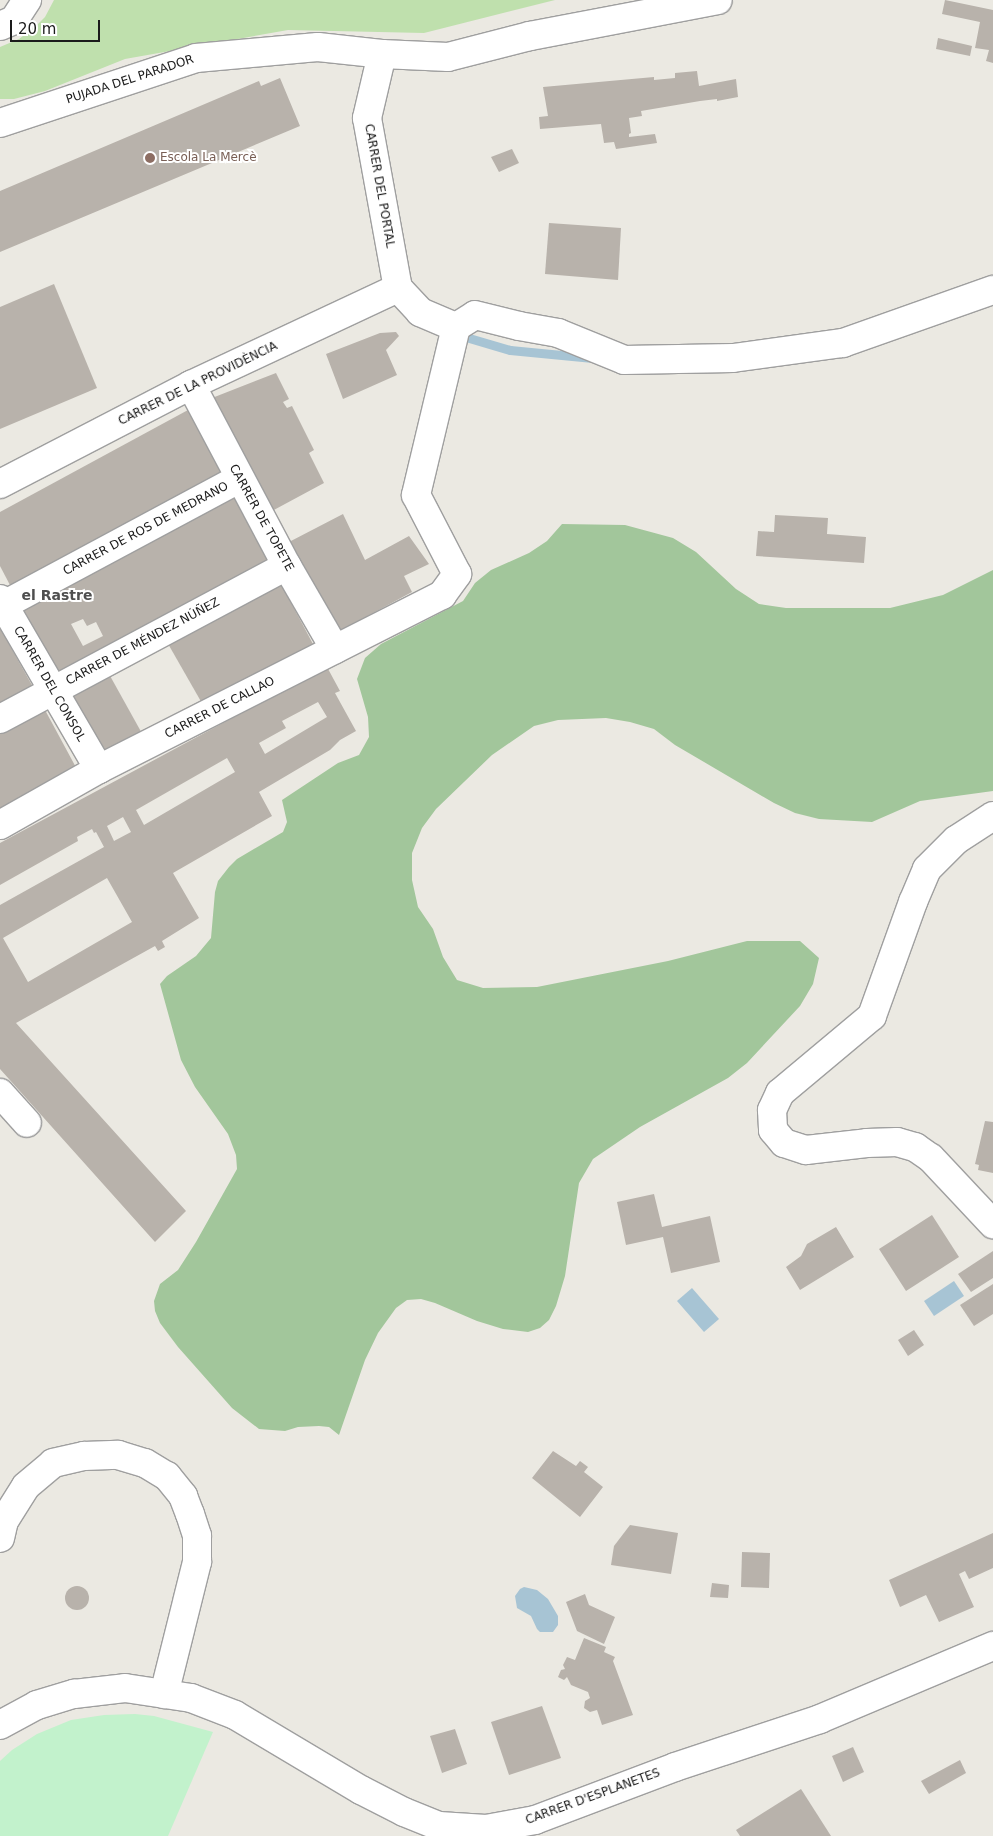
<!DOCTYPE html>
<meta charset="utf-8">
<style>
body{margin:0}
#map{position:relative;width:993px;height:1836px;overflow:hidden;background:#ebe9e2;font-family:"DejaVu Sans",sans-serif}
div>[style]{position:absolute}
.grass>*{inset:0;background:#bfe0ad}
.forest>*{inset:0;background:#a2c69b}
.park>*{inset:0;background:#c2f2cc}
.water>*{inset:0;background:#a7c4d4}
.stream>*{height:9px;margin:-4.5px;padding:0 4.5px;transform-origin:4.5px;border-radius:4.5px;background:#a7c4d4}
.building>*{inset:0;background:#b8b2ab}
.round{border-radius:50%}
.roads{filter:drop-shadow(1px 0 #9f9f9f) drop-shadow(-1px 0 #9f9f9f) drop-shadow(0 1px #9f9f9f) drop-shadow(0 -1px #9f9f9f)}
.minor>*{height:28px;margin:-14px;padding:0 14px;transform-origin:14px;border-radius:14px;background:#fff}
.dots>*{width:14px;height:14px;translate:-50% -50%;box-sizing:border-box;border:2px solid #fff;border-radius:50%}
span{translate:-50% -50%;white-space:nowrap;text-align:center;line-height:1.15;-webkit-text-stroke:4px #fff;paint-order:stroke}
.street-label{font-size:12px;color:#1b1b1b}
.education-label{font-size:12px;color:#785e54}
.left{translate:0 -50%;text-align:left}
.neighbourhood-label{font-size:14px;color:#4e4e4e;font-weight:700}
.scale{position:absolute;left:10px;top:20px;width:90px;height:22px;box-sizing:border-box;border:2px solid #1b1b1b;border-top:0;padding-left:6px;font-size:15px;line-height:18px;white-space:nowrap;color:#1b1b1b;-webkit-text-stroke:4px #fff;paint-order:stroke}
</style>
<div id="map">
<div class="grass">
<i style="clip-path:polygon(54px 0,555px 0,424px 33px,288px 30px,125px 59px,45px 91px,14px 99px,0 99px,0 47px,19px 39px,37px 25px,45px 17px)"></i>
</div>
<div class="forest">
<i style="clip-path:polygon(562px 524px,625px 525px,673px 538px,696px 552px,736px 589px,759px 604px,786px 608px,890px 608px,943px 595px,993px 570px,993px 791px,920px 801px,872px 822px,819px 819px,795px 813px,774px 803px,675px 745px,654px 729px,630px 722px,606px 718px,558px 720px,534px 726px,492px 755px,436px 809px,422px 828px,412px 853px,412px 880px,418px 907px,433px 929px,443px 957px,457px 980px,483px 988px,537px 987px,668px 961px,747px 941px,800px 941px,819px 958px,813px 984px,800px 1006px,747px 1063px,728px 1078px,640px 1127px,593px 1159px,579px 1183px,565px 1276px,556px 1306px,549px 1320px,540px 1328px,528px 1332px,503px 1329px,477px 1321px,435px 1303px,421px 1299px,407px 1300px,396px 1308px,378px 1333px,365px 1360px,339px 1435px,329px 1427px,319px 1426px,298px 1427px,285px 1431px,259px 1429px,232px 1408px,178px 1347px,160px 1323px,155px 1311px,154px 1301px,160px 1284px,178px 1270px,196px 1242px,237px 1169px,236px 1155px,228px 1134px,195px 1087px,181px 1060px,160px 984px,167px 976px,196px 956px,211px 938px,215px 892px,218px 881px,229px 867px,237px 859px,283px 832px,287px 822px,282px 800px,338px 763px,359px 755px,369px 737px,368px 717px,357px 679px,365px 658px,381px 644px,463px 601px,475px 583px,491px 570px,529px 553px,547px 541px)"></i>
</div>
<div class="park">
<i style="clip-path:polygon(135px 1714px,154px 1716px,213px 1732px,168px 1836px,0 1836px,0 1761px,12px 1750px,37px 1734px,71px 1720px,104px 1715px)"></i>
</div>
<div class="water">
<i style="clip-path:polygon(954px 1281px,964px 1296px,934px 1316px,924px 1301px)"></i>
<i style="clip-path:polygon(692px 1288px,719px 1319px,704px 1332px,677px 1301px)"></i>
<i style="clip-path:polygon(524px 1587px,537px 1590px,548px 1599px,558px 1616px,558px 1625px,553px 1632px,540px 1632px,537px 1629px,531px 1616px,517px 1608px,515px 1596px,520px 1589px)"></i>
</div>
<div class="stream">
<i style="left:469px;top:338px;width:43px;rotate:16.3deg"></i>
<i style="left:510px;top:350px;width:83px;rotate:5.5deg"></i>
</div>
<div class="building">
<i style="clip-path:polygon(945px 0,993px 10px,993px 63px,986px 61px,989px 50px,975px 48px,980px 22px,942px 14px)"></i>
<i style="clip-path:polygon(938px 38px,972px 46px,970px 56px,936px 49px)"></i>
<i style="clip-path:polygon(697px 71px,699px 86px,736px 79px,738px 97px,717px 101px,717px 99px,700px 101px,641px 111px,642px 116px,629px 118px,631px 133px,629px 134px,629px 137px,655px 134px,657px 143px,616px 149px,614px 142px,604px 143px,601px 124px,540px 129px,539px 117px,548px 116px,543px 87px,654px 77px,654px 80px,675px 78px,675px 73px)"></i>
<i style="clip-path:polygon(280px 78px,300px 126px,0 252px,0 191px,259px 81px,261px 86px)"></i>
<i style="clip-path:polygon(512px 149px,519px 163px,499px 172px,491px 157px)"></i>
<i style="clip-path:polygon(549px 223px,621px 228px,618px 280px,545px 274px)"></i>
<i style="clip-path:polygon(54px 284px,97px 388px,0 429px,0 307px)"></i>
<i style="clip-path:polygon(396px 332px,399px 336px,386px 350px,397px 375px,343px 399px,326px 354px,380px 333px)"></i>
<i style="clip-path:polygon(276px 373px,289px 399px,283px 402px,287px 408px,292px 406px,314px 450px,309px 453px,324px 483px,272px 511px,212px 398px)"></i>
<i style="clip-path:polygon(188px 410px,222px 474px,11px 587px,0 566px,0 512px)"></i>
<i style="clip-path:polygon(evenodd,235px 496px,268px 559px,57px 672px,23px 611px,235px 496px,83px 619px,87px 626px,96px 622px,103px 636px,83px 646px,71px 624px,83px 619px)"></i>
<i style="clip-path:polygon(343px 514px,365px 560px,409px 536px,429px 564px,404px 576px,412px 592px,338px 632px,289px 542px)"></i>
<i style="clip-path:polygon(775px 515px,828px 518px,827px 534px,866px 537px,864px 563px,756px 556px,758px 531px,774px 532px)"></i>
<i style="clip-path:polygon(280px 582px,313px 644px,203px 705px,167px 642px)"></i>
<i style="clip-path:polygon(0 628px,33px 687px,0 705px)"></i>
<i style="clip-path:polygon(evenodd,327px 667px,340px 691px,335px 693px,356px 731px,340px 740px,330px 750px,259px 792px,272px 816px,173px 873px,199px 918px,162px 941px,165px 947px,158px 951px,155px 946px,16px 1023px,186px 1211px,155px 1242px,0 1069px,0 905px,104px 847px,96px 832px,94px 833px,92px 829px,77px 837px,78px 841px,0 885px,0 843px,327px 667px,318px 702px,327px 717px,265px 754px,259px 743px,286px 728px,282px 721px,318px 702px,327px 667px,227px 758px,235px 772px,144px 825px,136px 810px,227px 758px,327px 667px,123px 817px,131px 832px,114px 841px,107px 826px,123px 817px,327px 667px,107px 878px,132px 922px,28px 982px,3px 938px,107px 878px)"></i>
<i style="clip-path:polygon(109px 674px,144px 737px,105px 758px,70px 695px)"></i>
<i style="clip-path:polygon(45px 710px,79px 773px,0 815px,0 734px,15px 727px,20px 720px,21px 723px)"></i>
<i style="clip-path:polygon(985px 1121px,993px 1122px,993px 1173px,978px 1170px,979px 1165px,975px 1164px)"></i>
<i style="clip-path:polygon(654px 1194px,662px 1227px,710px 1216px,720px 1262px,671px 1273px,663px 1237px,626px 1245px,617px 1202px)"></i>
<i style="clip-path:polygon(932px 1215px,959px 1257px,906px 1291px,879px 1249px)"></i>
<i style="clip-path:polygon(836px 1227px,854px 1257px,800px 1290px,786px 1267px,801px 1256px,807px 1244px)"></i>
<i style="clip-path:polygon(993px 1251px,993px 1278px,971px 1292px,958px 1274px)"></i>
<i style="clip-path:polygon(993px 1284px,993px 1314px,974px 1326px,960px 1305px)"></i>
<i style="clip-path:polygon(914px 1330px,924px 1345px,908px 1356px,898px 1340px)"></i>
<i style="clip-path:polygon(553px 1451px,576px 1466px,580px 1461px,588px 1467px,584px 1472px,603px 1487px,580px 1517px,532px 1478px)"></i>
<i style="clip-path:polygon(630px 1525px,678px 1533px,671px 1574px,611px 1565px,614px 1546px)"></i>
<i style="clip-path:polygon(993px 1533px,993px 1568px,969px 1579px,965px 1571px,959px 1574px,974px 1607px,939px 1622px,926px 1595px,900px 1607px,889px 1580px)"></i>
<i style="clip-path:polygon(742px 1552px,770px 1553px,769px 1588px,741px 1587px)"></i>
<i style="clip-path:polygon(712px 1583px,729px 1585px,728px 1598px,710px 1597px)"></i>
<i class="round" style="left:65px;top:1586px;width:24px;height:24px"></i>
<i style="clip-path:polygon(585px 1594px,589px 1605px,615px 1617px,604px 1644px,577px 1631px,566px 1602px)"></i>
<i style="clip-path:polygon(584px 1638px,606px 1647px,604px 1652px,615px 1657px,613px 1661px,633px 1715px,602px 1725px,597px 1710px,590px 1712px,584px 1708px,585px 1701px,590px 1698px,588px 1692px,571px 1685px,567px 1677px,564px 1680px,558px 1677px,561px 1670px,565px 1669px,563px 1665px,567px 1657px,575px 1660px)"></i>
<i style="clip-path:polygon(542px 1706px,561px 1758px,509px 1775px,491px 1722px)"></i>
<i style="clip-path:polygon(455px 1729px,467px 1764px,442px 1773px,430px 1736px)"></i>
<i style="clip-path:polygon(853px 1747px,864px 1772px,843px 1782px,832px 1756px)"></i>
<i style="clip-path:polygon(960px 1760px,966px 1773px,929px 1794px,921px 1781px)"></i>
<i style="clip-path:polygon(801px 1789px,831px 1836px,740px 1836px,736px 1830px)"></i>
</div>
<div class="roads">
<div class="minor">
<i style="left:0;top:26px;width:15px;rotate:-23deg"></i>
<i style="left:14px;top:20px;width:24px;rotate:-57deg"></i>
<i style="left:382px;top:54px;width:66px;rotate:103.2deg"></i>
<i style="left:367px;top:118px;width:173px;rotate:79.7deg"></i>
<i style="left:0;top:123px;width:206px;rotate:-18.3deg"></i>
<i style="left:196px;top:58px;width:122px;rotate:-5.2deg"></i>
<i style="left:318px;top:47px;width:64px;rotate:6.2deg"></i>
<i style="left:382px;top:54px;width:66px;rotate:2.6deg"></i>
<i style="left:448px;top:57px;width:85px;rotate:-14.4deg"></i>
<i style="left:530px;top:36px;width:191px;rotate:-10.8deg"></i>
<i style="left:398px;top:288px;width:33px;rotate:47deg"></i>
<i style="left:420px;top:312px;width:39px;rotate:23deg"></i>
<i style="left:456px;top:327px;width:22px;rotate:-32deg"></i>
<i style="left:475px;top:315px;width:45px;rotate:14deg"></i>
<i style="left:519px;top:326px;width:40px;rotate:10deg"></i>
<i style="left:558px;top:333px;width:71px;rotate:22.2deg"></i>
<i style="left:624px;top:360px;width:109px;rotate:-1.1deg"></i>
<i style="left:733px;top:358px;width:111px;rotate:-7.8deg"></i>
<i style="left:843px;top:343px;width:159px;rotate:-19.5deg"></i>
<i style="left:191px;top:385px;width:205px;rotate:62.1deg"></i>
<i style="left:287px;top:566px;width:96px;rotate:60deg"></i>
<i style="left:0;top:484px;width:215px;rotate:-27.4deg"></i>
<i style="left:191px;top:385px;width:229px;rotate:-25.1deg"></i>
<i style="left:0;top:599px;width:197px;rotate:59.8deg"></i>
<i style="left:0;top:607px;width:271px;rotate:-28.2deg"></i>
<i style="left:0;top:719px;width:325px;rotate:-28.1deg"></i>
<i style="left:993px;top:816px;width:44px;rotate:147deg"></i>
<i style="left:956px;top:840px;width:41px;rotate:135deg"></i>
<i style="left:927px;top:869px;width:36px;rotate:113deg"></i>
<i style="left:913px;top:902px;width:121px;rotate:109.8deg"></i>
<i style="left:872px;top:1016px;width:120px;rotate:140.1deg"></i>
<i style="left:780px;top:1093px;width:19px;rotate:115deg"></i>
<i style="left:772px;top:1110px;width:20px;rotate:87deg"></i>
<i style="left:773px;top:1130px;width:17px;rotate:50deg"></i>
<i style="left:784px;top:1143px;width:23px;rotate:18deg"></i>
<i style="left:806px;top:1150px;width:61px;rotate:-6.5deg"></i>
<i style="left:867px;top:1143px;width:30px;rotate:-2deg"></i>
<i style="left:897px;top:1142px;width:19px;rotate:16deg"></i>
<i style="left:915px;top:1147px;width:19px;rotate:35deg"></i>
<i style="left:931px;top:1158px;width:91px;rotate:46.8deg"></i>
<i style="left:0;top:825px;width:114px;rotate:-29.5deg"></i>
<i style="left:99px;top:769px;width:385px;rotate:-26.9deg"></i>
<i style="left:442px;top:595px;width:26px;rotate:-54deg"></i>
<i style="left:457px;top:574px;width:89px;rotate:-117.4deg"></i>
<i style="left:416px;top:495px;width:173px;rotate:-76.6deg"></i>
<i style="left:0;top:1093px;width:40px;rotate:48deg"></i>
<i style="left:0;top:1538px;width:17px;rotate:-77deg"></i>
<i style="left:4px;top:1521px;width:41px;rotate:-57.8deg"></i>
<i style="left:26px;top:1486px;width:35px;rotate:-40deg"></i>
<i style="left:53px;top:1463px;width:32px;rotate:-13deg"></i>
<i style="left:84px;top:1456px;width:34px;rotate:-2deg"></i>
<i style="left:118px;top:1455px;width:28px;rotate:17deg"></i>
<i style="left:145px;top:1463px;width:26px;rotate:31deg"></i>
<i style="left:167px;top:1476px;width:26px;rotate:51deg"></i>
<i style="left:183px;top:1496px;width:19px;rotate:69deg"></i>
<i style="left:190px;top:1514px;width:23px;rotate:72deg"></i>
<i style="left:197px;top:1536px;width:26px;rotate:90deg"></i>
<i style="left:197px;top:1562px;width:136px;rotate:104deg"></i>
<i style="left:0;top:1725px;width:42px;rotate:-28.4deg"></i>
<i style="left:37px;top:1705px;width:39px;rotate:-17deg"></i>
<i style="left:74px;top:1694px;width:51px;rotate:-6.7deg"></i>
<i style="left:125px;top:1688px;width:67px;rotate:8.6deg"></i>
<i style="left:191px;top:1698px;width:47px;rotate:21.1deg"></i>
<i style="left:235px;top:1715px;width:147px;rotate:30.8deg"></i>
<i style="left:361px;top:1790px;width:48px;rotate:27.1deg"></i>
<i style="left:404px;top:1812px;width:38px;rotate:22deg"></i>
<i style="left:439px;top:1826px;width:47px;rotate:3.7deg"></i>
<i style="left:486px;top:1829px;width:50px;rotate:-10.4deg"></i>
<i style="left:535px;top:1820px;width:150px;rotate:-20.7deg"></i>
<i style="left:675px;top:1767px;width:153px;rotate:-18.3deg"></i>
<i style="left:820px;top:1719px;width:188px;rotate:-22.9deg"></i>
</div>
</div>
<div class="dots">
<i style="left:150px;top:158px;background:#8d6e63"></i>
</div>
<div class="street-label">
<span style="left:130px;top:80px;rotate:-18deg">PUJADA DEL PARADOR</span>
<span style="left:379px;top:186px;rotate:80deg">CARRER DEL PORTAL</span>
<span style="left:198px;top:384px;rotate:-26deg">CARRER DE LA PROVIDÈNCIA</span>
<span style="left:261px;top:518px;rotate:61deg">CARRER DE TOPETE</span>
<span style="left:146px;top:529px;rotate:-28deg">CARRER DE ROS DE MEDRANO</span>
<span style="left:143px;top:642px;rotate:-28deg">CARRER DE MÉNDEZ NÚÑEZ</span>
<span style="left:49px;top:684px;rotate:60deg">CARRER DEL CONSOL</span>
<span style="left:220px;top:708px;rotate:-27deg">CARRER DE CALLAO</span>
<span style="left:593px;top:1797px;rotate:-20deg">CARRER D'ESPLANETES</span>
</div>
<div class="education-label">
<span class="left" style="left:160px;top:158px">Escola La Mercè</span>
</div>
<div class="neighbourhood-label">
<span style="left:57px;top:595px">el Rastre</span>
</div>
<div class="scale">20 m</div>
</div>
